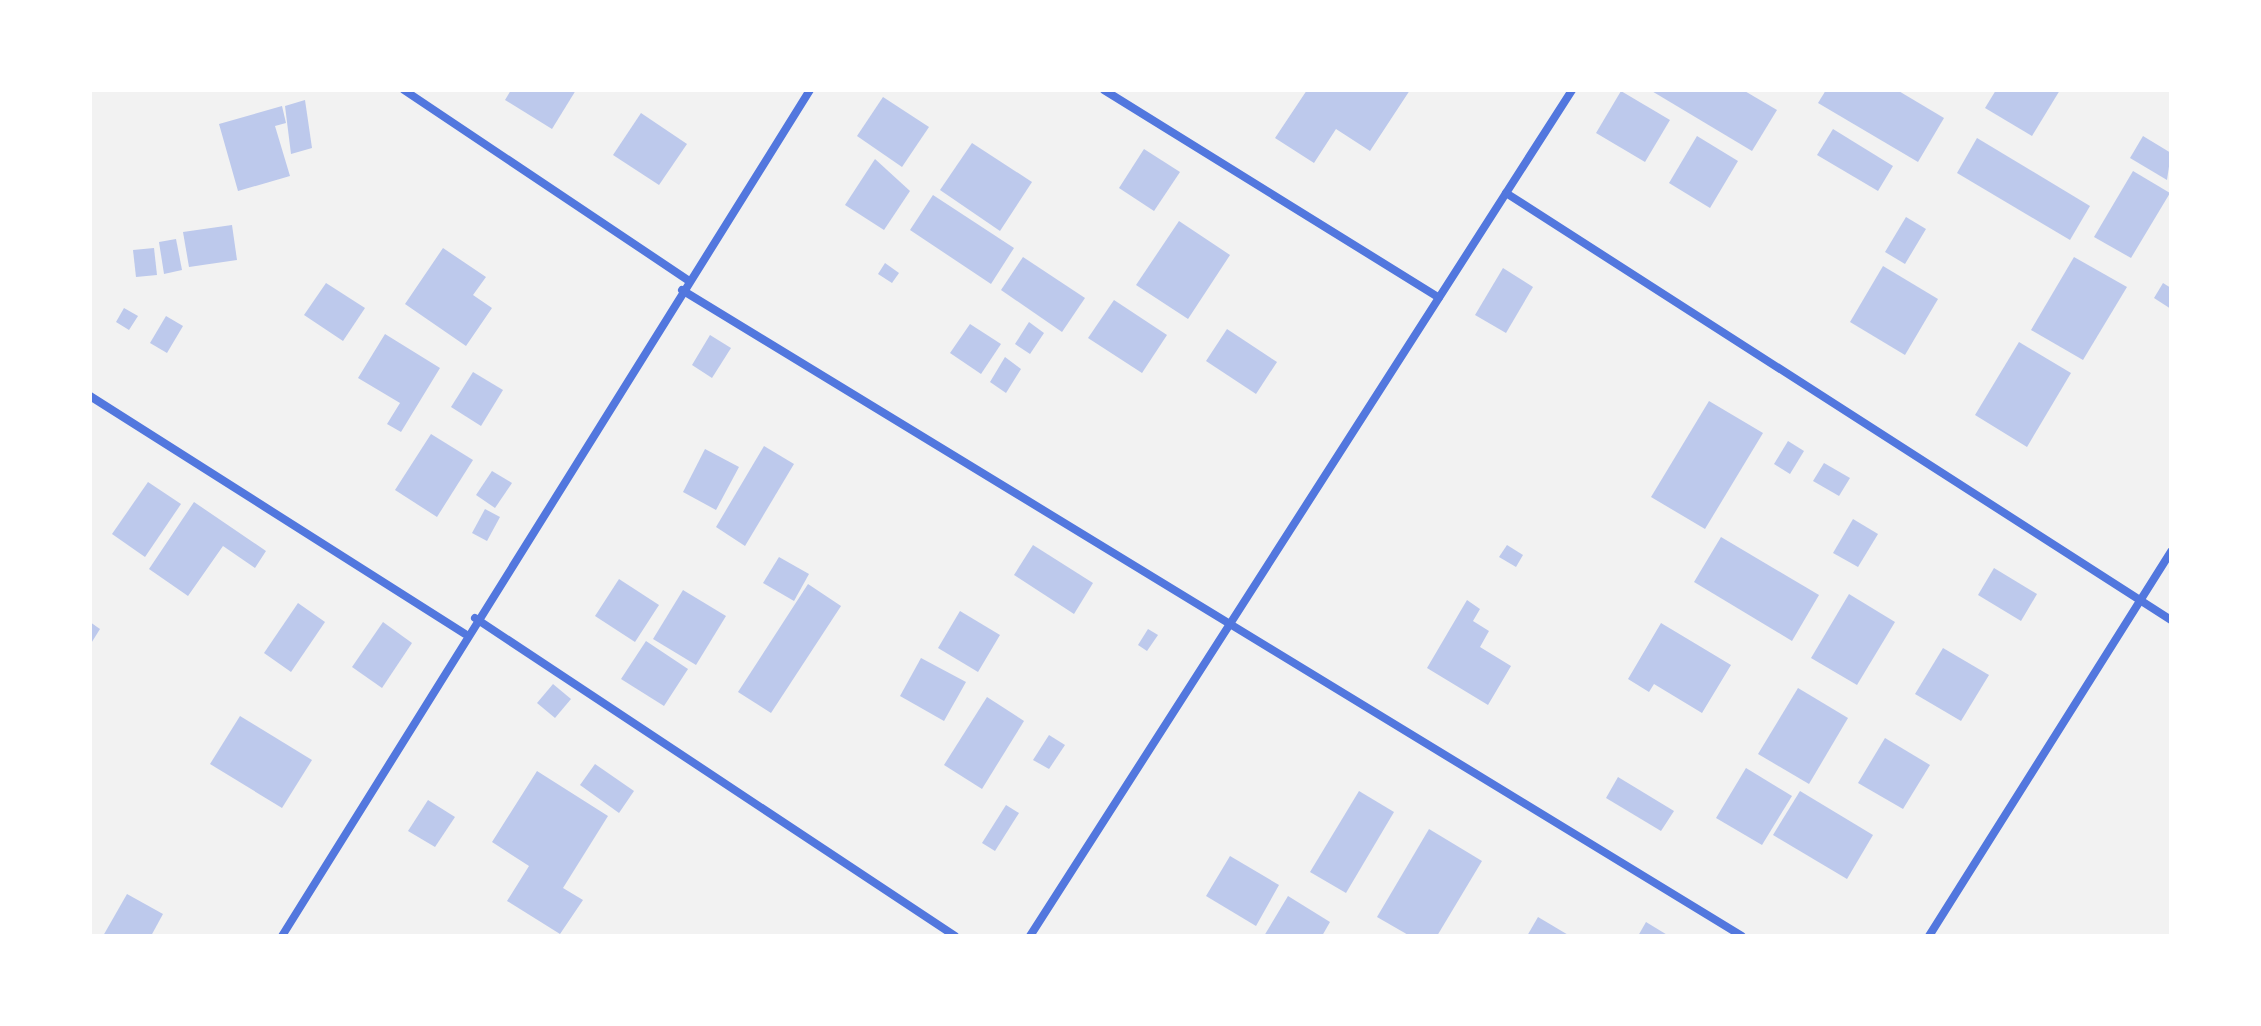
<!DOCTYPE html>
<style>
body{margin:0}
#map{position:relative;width:2261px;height:1026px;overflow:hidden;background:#f2f2f2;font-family:Jost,sans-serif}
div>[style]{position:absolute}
.building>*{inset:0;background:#bdc9ec}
.minor>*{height:8px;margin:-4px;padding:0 4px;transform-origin:4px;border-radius:4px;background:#5277de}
span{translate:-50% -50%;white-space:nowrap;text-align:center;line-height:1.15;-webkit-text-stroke:7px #fff;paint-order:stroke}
.frame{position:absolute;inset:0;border:92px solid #fff;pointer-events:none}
</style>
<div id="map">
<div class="building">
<i style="clip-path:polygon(511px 90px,576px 90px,552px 129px,505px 100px)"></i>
<i style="clip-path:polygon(1307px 90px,1357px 91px,1410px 90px,1370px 151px,1336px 129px,1314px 163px,1275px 138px)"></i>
<i style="clip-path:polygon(1650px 90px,1743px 90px,1777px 110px,1752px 151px)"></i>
<i style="clip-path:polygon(1826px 90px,1897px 90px,1944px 118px,1918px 162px,1818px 103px)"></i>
<i style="clip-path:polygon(1996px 90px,2060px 90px,2032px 136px,1985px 108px)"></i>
<i style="clip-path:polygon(1621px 91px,1670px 120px,1645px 162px,1596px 133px)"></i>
<i style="clip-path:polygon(883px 97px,929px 127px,902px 167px,857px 136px)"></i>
<i style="clip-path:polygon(305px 100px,312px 148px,291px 154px,285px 106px)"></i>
<i style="clip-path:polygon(282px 106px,286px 123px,275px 126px,290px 176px,238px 191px,219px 124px)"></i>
<i style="clip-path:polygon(641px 113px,687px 144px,659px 185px,613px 155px)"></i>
<i style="clip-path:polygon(1833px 129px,1893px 166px,1878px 191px,1817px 155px)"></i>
<i style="clip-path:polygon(1697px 136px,1738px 161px,1710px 208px,1669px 183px)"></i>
<i style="clip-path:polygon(2143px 136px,2171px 153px,2167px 180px,2130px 158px)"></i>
<i style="clip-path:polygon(1977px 138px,2090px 206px,2070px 240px,1957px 173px)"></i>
<i style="clip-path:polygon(972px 143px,1032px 182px,1000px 231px,940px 190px)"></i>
<i style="clip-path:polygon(1144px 149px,1180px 172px,1154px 211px,1119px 188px)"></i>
<i style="clip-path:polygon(875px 159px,910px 191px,884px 230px,845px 205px)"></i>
<i style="clip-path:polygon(2133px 171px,2170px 193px,2131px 258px,2094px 237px)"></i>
<i style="clip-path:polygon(933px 195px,1014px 248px,991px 284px,910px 230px)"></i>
<i style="clip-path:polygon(1906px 217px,1926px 229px,1905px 264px,1885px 252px)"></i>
<i style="clip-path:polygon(1179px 221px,1230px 255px,1188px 319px,1136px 285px)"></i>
<i style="clip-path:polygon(232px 225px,237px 260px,189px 267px,183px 232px)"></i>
<i style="clip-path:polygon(176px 239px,182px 270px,164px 274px,159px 242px)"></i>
<i style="clip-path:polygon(154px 248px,157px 275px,136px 277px,133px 250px)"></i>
<i style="clip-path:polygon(443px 248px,486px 277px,473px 295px,492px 308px,466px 346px,405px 304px)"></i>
<i style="clip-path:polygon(1023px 257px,1085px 298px,1062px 332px,1001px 290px)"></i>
<i style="clip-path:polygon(2074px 257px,2127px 287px,2083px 360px,2031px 330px)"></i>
<i style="clip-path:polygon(885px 263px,899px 273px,892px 283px,878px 274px)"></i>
<i style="clip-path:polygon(1883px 266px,1938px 299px,1905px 355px,1850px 322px)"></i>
<i style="clip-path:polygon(1503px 268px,1533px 287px,1506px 333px,1475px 315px)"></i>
<i style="clip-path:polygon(326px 283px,365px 308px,343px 341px,304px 315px)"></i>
<i style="clip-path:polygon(2163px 283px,2171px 288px,2171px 309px,2154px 298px)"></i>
<i style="clip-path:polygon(1114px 300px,1167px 335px,1142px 373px,1088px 338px)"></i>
<i style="clip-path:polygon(124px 308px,138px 316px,129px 330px,116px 322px)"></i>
<i style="clip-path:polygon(166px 316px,183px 326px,167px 353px,150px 343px)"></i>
<i style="clip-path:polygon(1029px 322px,1044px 333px,1030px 354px,1015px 344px)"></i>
<i style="clip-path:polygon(970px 324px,1001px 344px,981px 374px,950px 353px)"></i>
<i style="clip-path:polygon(1227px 329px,1277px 362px,1256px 394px,1206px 361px)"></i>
<i style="clip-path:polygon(385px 334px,440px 368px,401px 432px,387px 424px,400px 403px,358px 378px)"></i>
<i style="clip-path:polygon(710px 335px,731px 348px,712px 378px,692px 365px)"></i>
<i style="clip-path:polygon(2019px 342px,2071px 373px,2027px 447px,1975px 415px)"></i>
<i style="clip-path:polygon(1005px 357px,1021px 369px,1006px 393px,990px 382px)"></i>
<i style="clip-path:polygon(473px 372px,503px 390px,481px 426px,451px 407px)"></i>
<i style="clip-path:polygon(1709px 401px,1763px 433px,1705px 529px,1651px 497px)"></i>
<i style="clip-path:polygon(431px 434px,473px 460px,437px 517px,395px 490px)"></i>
<i style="clip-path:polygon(1788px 441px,1804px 451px,1790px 474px,1774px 464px)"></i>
<i style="clip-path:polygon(764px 446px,794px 464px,745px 546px,716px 527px)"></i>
<i style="clip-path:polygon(705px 449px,739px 467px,716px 510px,683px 492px)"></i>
<i style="clip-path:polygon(1824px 463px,1850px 478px,1839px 496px,1813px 481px)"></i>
<i style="clip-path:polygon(492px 471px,512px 483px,495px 508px,476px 495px)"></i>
<i style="clip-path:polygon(148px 482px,181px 504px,145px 557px,112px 534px)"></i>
<i style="clip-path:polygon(194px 502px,266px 551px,255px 568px,223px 546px,188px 596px,149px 569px)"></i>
<i style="clip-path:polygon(485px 509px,500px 517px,487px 541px,472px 533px)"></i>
<i style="clip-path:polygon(1853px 519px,1878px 534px,1858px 567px,1833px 553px)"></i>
<i style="clip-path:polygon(1721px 537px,1819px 595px,1792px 641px,1694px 582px)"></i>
<i style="clip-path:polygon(1033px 545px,1093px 583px,1074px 614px,1014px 575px)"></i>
<i style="clip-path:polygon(1507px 545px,1523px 555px,1516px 567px,1499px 557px)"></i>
<i style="clip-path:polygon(779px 557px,809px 574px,794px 601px,763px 583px)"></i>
<i style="clip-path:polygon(1994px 568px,2037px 594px,2021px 621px,1978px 595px)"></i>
<i style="clip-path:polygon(619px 579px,659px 605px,635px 642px,595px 616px)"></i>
<i style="clip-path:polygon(808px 584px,841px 606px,771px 713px,738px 692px)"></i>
<i style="clip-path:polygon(683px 590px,726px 616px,696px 665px,653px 639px)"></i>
<i style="clip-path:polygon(1849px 594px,1895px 622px,1857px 685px,1811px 658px)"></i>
<i style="clip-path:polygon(1467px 600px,1480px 609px,1473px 621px,1489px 631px,1480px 647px,1511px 666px,1488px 705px,1427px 668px)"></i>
<i style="clip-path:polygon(298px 603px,325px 622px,291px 672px,264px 653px)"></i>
<i style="clip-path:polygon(960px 611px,1000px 635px,978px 672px,938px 648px)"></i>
<i style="clip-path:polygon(90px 622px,100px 629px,90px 645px)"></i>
<i style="clip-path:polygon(383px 622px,412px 643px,382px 688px,352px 667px)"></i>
<i style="clip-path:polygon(1661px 623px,1731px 665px,1702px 713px,1654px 684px,1649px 692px,1628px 679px)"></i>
<i style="clip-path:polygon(1148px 629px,1158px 635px,1147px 651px,1138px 645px)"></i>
<i style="clip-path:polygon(646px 641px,688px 669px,664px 706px,621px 679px)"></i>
<i style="clip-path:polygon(1943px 648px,1989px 675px,1961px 721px,1915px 694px)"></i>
<i style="clip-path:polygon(921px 658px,966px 682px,944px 721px,900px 696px)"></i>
<i style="clip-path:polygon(553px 684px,571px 699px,555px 718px,537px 703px)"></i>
<i style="clip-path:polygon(1798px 688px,1848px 718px,1809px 784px,1758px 754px)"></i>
<i style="clip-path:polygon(987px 697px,1024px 721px,982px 789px,944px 765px)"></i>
<i style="clip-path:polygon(240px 716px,312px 760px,282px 808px,210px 764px)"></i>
<i style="clip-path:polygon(1049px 735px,1065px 745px,1049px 769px,1033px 760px)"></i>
<i style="clip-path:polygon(1885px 738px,1930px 765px,1903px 809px,1858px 783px)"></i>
<i style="clip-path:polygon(595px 764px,634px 791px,619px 813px,580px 785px)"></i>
<i style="clip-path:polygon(1746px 768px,1792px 796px,1762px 845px,1716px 818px)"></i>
<i style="clip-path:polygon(537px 771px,608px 816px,563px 888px,583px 900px,560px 934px,507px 901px,529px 866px,492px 842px)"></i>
<i style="clip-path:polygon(1618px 777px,1674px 811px,1661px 831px,1606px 798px)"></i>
<i style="clip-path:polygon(1359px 791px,1394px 812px,1346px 893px,1310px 872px)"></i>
<i style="clip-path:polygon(1800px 791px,1873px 835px,1847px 879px,1773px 835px)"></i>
<i style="clip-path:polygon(428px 800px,455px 817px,435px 847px,408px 831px)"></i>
<i style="clip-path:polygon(1006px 805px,1019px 813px,995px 851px,982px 843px)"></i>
<i style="clip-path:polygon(1429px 829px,1482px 861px,1437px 936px,1410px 936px,1377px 917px)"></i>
<i style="clip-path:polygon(1230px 856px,1279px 885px,1256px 926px,1206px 896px)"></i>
<i style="clip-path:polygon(127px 894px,163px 914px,151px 936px,103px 936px)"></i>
<i style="clip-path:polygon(1288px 896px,1330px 922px,1322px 936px,1264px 936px)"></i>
<i style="clip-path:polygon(1538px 917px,1570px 936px,1527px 936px)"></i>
<i style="clip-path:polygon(1646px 922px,1669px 936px,1638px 936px)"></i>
</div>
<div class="minor">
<i style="left:404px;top:90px;width:343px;rotate:33.8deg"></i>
<i style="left:1104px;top:90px;width:394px;rotate:31.8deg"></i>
<i style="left:1506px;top:193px;width:790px;rotate:32.7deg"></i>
<i style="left:682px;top:290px;width:1241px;rotate:31.36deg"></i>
<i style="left:90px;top:396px;width:444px;rotate:32.4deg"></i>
<i style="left:475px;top:618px;width:576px;rotate:33.52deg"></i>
<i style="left:282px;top:936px;width:997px;rotate:-58.03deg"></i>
<i style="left:1030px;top:936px;width:1005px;rotate:-57.35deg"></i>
<i style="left:1929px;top:936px;width:455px;rotate:-57.8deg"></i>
</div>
<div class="frame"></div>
</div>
